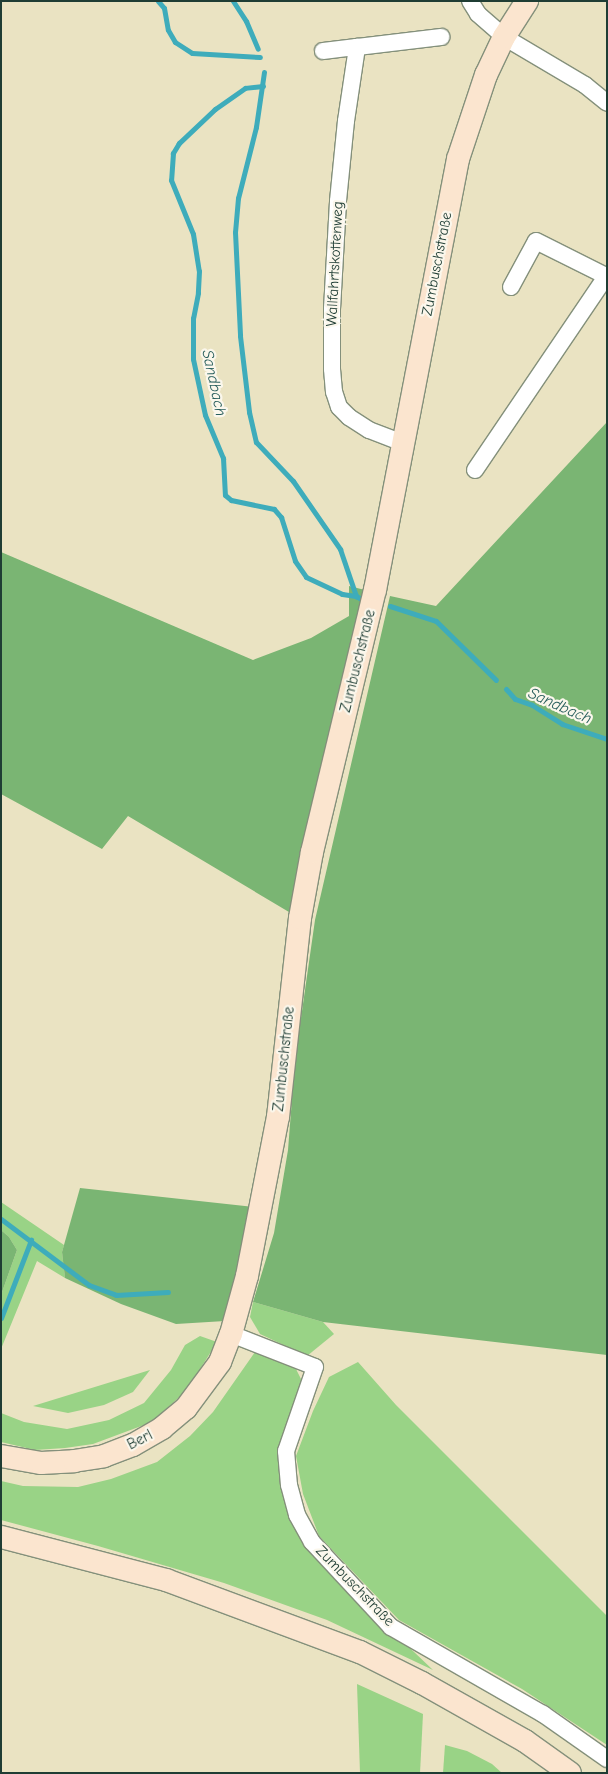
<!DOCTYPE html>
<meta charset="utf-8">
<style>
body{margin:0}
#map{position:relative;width:608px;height:1774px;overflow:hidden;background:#eae3c2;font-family:"Comic Neue",sans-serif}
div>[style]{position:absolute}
.green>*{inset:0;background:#99d386}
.forest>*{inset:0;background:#7ab573}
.stream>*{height:5px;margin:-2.5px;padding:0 2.5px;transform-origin:2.5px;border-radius:2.5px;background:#3eacbb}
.roads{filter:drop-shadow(1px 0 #84907b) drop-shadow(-1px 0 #84907b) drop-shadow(0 1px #84907b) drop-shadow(0 -1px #84907b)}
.street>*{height:16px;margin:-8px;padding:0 8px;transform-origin:8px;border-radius:8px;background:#fff}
.secondary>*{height:22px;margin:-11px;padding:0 11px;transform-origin:11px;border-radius:11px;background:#fbe5cf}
span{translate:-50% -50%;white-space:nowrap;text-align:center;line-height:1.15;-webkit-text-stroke:4.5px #fbf7ec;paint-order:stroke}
.street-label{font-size:15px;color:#1f3d34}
.water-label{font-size:16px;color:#285e5c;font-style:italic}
.frame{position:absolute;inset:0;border:2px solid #1f3d34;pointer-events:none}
</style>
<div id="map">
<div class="green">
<i style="clip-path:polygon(1px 1202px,64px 1245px,62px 1252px,65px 1278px,37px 1261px,1px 1349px,1px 1295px,17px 1250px,9px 1237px,1px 1230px)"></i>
<i style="clip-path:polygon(253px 1302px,323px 1322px,334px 1334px,307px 1356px,260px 1334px,250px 1317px)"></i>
<i style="clip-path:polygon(200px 1336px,217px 1342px,187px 1390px,152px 1422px,93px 1444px,65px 1448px,35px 1450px,1px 1442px,1px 1413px,24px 1422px,67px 1429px,109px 1420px,144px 1403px,171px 1370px,185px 1345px)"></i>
<i style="clip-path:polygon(255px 1352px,296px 1369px,302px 1381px,279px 1449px,280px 1481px,289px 1518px,313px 1556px,433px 1670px,327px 1620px,224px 1583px,98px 1546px,1px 1520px,1px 1481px,23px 1486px,78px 1487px,111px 1479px,157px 1462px,190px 1436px,213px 1412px)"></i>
<i style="clip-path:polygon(358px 1362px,396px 1405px,607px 1616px,607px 1745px,522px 1689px,399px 1620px,319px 1536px,303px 1494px,296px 1456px,313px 1411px,329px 1377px)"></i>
<i style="clip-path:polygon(150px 1370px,133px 1392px,104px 1405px,68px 1413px,33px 1406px)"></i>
<i style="clip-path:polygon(357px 1684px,423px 1714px,420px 1773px,360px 1773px)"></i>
<i style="clip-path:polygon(445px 1745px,467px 1751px,492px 1764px,502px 1773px,443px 1773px)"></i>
</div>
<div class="forest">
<i style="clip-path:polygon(607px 422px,607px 1355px,323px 1322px,253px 1302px,274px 1233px,288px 1150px,295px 1060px,315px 920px,390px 596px,436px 606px)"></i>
<i style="clip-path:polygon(1px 552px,253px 660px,311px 638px,349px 616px,349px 586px,365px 590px,294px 915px,128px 816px,102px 849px,1px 794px)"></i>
<i style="clip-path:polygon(80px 1188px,254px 1207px,225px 1321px,176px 1324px,121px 1304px,65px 1278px,62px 1252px)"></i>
<i style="clip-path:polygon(1px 1230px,9px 1237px,17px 1250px,1px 1295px)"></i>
</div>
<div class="stream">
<i style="left:158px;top:1px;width:9px;rotate:49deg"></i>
<i style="left:164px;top:8px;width:22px;rotate:80deg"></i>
<i style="left:168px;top:30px;width:14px;rotate:60deg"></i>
<i style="left:175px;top:42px;width:20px;rotate:33deg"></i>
<i style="left:192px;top:53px;width:68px;rotate:3.4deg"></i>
<i style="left:233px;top:1px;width:24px;rotate:57deg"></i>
<i style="left:246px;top:21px;width:30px;rotate:67deg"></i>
<i style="left:264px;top:72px;width:56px;rotate:98.3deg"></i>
<i style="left:256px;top:127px;width:73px;rotate:104.2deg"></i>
<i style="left:238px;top:198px;width:34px;rotate:95deg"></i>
<i style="left:235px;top:232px;width:104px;rotate:87.2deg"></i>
<i style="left:240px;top:336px;width:77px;rotate:83.2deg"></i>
<i style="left:249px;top:412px;width:31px;rotate:77deg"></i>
<i style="left:256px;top:442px;width:54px;rotate:46.5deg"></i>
<i style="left:293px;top:481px;width:83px;rotate:55.3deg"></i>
<i style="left:340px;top:549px;width:50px;rotate:71.2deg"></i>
<i style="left:356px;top:596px;width:8px;rotate:30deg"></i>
<i style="left:263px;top:86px;width:18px;rotate:174deg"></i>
<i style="left:245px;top:88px;width:37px;rotate:145deg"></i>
<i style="left:215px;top:109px;width:50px;rotate:136.6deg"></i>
<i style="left:179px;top:143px;width:12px;rotate:121deg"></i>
<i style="left:173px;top:153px;width:27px;rotate:94deg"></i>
<i style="left:171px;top:180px;width:58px;rotate:67.8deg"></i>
<i style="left:193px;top:234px;width:37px;rotate:81deg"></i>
<i style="left:199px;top:271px;width:22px;rotate:93deg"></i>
<i style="left:198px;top:293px;width:25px;rotate:101deg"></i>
<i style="left:193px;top:318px;width:41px;rotate:90deg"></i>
<i style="left:193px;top:359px;width:57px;rotate:77.9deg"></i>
<i style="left:205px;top:415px;width:47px;rotate:67.3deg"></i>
<i style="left:223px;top:458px;width:37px;rotate:87deg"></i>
<i style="left:225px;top:495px;width:8px;rotate:40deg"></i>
<i style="left:231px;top:500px;width:44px;rotate:11.8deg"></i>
<i style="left:274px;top:509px;width:11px;rotate:49deg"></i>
<i style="left:281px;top:517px;width:46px;rotate:72.3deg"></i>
<i style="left:295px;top:561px;width:19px;rotate:55deg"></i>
<i style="left:306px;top:577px;width:40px;rotate:25deg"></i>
<i style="left:342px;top:594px;width:14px;rotate:8deg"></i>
<i style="left:390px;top:606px;width:48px;rotate:18.1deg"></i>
<i style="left:436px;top:621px;width:84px;rotate:44.5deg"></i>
<i style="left:506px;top:689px;width:13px;rotate:48deg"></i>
<i style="left:515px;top:699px;width:18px;rotate:19deg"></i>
<i style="left:532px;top:705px;width:36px;rotate:32deg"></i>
<i style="left:562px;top:724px;width:47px;rotate:18.4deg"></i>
<i style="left:1px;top:1219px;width:110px;rotate:36.9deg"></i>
<i style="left:89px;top:1285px;width:29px;rotate:20deg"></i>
<i style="left:116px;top:1295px;width:52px;rotate:-3.3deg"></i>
<i style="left:1px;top:1318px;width:84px;rotate:-69deg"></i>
</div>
<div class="roads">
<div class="street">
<i style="left:470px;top:1px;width:15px;rotate:58deg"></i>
<i style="left:478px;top:14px;width:35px;rotate:41deg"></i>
<i style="left:504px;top:37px;width:94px;rotate:30.7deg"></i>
<i style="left:585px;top:85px;width:28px;rotate:39deg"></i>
<i style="left:323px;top:51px;width:34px;rotate:-7deg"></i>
<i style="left:511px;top:287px;width:52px;rotate:-61.5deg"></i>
<i style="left:536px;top:241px;width:78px;rotate:26.6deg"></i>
<i style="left:403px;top:443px;width:36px;rotate:-159deg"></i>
<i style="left:369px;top:430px;width:24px;rotate:-147deg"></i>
<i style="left:349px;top:417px;width:14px;rotate:-135deg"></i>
<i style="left:339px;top:407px;width:16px;rotate:-108deg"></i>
<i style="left:334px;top:392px;width:23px;rotate:-95deg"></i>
<i style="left:332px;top:369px;width:60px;rotate:-90deg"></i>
<i style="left:332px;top:309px;width:108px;rotate:-86.8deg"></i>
<i style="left:338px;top:201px;width:80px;rotate:-84.3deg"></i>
<i style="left:346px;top:121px;width:75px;rotate:-81.5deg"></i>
<i style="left:357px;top:47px;width:85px;rotate:-6.8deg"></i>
<i style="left:475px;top:470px;width:235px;rotate:-55.9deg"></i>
<i style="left:231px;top:1334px;width:90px;rotate:21.4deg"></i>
<i style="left:315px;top:1367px;width:89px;rotate:109deg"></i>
<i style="left:286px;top:1451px;width:34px;rotate:85deg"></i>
<i style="left:289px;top:1485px;width:31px;rotate:75deg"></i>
<i style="left:297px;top:1515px;width:31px;rotate:61deg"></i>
<i style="left:312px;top:1542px;width:116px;rotate:47.1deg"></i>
<i style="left:391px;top:1627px;width:175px;rotate:29.8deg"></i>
<i style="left:543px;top:1714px;width:78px;rotate:35.1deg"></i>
</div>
<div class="secondary">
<i style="left:1px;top:1456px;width:41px;rotate:9.9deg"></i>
<i style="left:41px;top:1463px;width:33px;rotate:-3deg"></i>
<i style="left:74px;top:1461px;width:30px;rotate:-9deg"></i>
<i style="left:104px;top:1456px;width:31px;rotate:-21deg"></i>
<i style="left:133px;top:1445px;width:34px;rotate:-30deg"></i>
<i style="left:162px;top:1428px;width:31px;rotate:-40deg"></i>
<i style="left:186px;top:1408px;width:57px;rotate:-53.5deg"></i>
<i style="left:220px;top:1362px;width:30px;rotate:-69deg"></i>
<i style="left:231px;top:1334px;width:60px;rotate:-74.6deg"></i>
<i style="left:247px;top:1276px;width:162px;rotate:-79deg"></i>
<i style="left:278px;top:1117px;width:200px;rotate:-83.7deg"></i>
<i style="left:300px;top:918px;width:67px;rotate:-79.7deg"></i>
<i style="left:312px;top:852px;width:269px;rotate:-76.5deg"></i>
<i style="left:375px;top:590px;width:439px;rotate:-79.1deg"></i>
<i style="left:458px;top:159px;width:89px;rotate:-71.6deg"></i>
<i style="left:486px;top:75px;width:42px;rotate:-64.7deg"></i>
<i style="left:504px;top:37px;width:43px;rotate:-57.4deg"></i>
<i style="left:1px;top:1537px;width:171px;rotate:14.6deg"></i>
<i style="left:166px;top:1580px;width:207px;rotate:20.4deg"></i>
<i style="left:360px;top:1652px;width:69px;rotate:26.6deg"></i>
<i style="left:422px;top:1683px;width:118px;rotate:29.4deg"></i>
<i style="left:525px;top:1741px;width:55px;rotate:35.4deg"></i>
</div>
</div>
<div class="street-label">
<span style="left:335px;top:264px;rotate:-87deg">Wallfahrtskottenweg</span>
<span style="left:437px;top:264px;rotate:-79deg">Zumbuschstraße</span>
<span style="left:358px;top:661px;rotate:-76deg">Zumbuschstraße</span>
<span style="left:284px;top:1059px;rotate:-84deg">Zumbuschstraße</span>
<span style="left:140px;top:1440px;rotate:-27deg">Berl</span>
<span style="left:355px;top:1586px;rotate:46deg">Zumbuschstraße</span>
</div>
<div class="water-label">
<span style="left:214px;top:383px;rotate:78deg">Sandbach</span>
<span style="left:560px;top:706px;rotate:24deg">Sandbach</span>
</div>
<div class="frame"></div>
</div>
